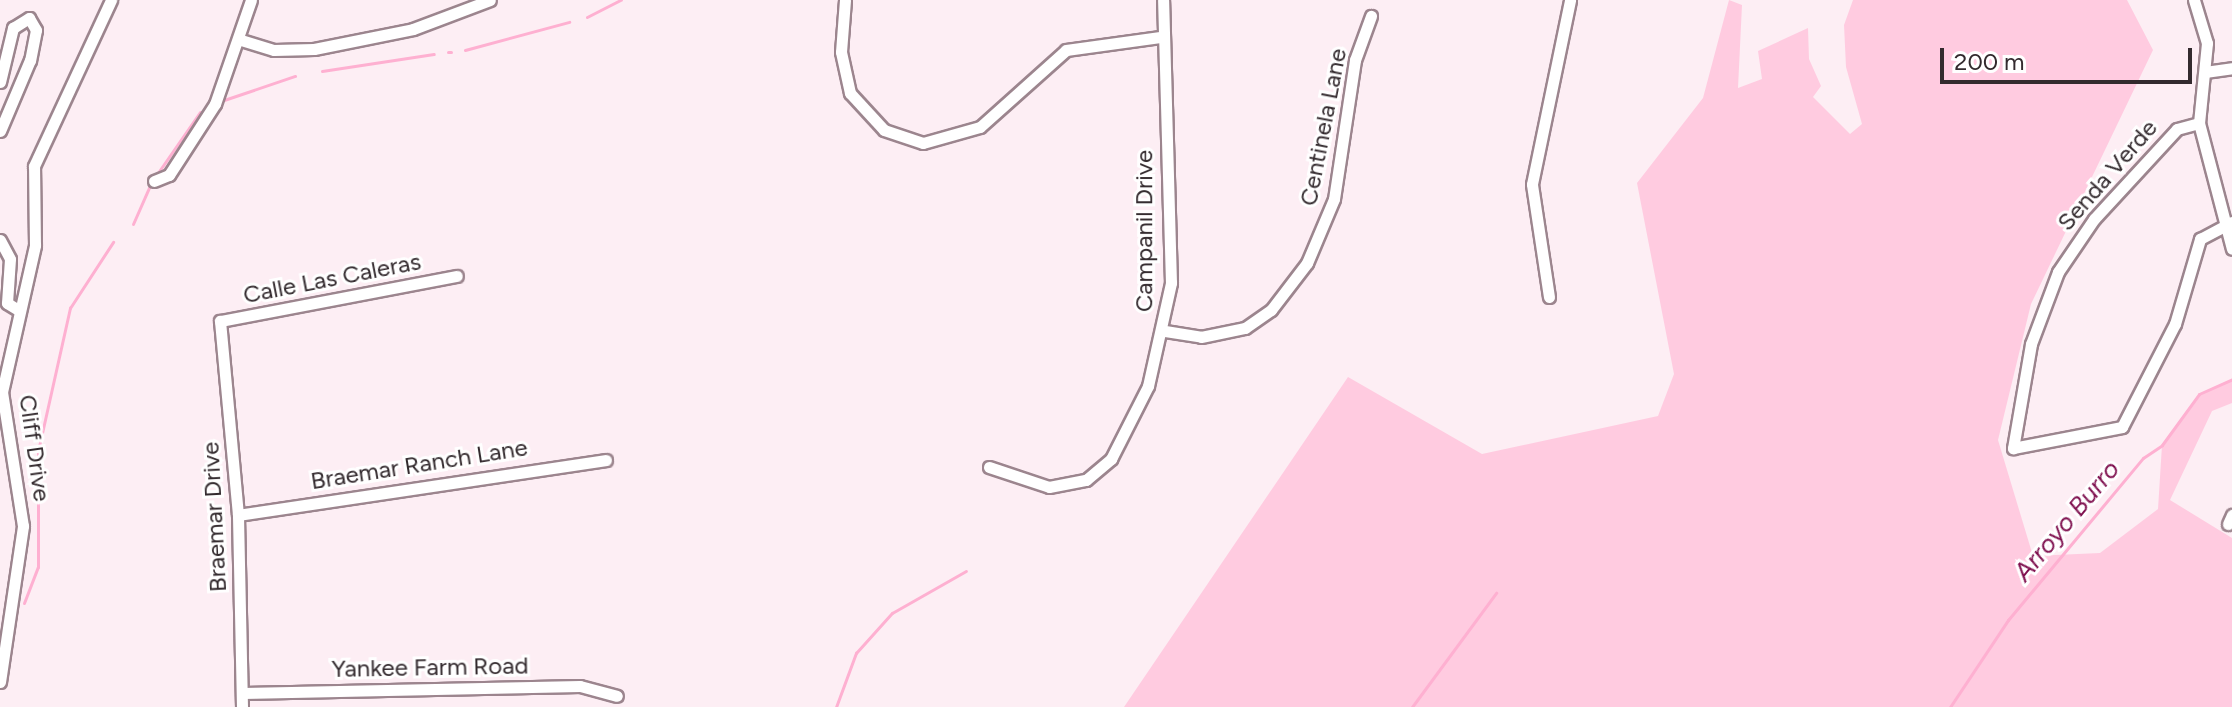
<!DOCTYPE html>
<style>
body{margin:0}
#map{position:relative;width:2232px;height:707px;overflow:hidden;background:#fdeef4;font-family:Figtree,sans-serif}
div>[style]{position:absolute}
.green>*{inset:0;background:#ffcbe0}
.stream>*{height:3px;margin:-1.5px;padding:0 1.5px;transform-origin:1.5px;border-radius:1.5px;background:#feb0d1}
.roads{filter:drop-shadow(2px 0 #9c858e) drop-shadow(-2px 0 #9c858e) drop-shadow(0 2px #9c858e) drop-shadow(0 -2px #9c858e)}
.minor>*{height:11px;margin:-5.5px;padding:0 5.5px;transform-origin:5.5px;border-radius:5.5px;background:#fff}
span{translate:-50% -50%;white-space:nowrap;text-align:center;line-height:1.15;-webkit-text-stroke:6px #fff;paint-order:stroke}
.street-label{font-size:24px;color:#332a2e}
.water-label{font-size:26px;color:#7f104f;font-style:italic}
.scale{position:absolute;left:1940px;top:48px;width:252px;height:36px;box-sizing:border-box;border:4px solid #332a2e;border-top:0;padding-left:10px;font-size:24px;line-height:28px;white-space:nowrap;color:#332a2e;-webkit-text-stroke:6px #fff;paint-order:stroke}
</style>
<div id="map">
<div class="green">
<i style="clip-path:polygon(1729px 0,1742px 5px,1738px 88px,1762px 79px,1758px 51px,1808px 28px,1809px 59px,1821px 86px,1813px 97px,1850px 134px,1862px 124px,1846px 67px,1844px 25px,1853px 0,2127px 0,2153px 50px,2031px 304px,1998px 440px,2033px 556px,2100px 553px,2158px 509px,2162px 445px,2199px 394px,2232px 379px,2232px 403px,2212px 411px,2170px 500px,2232px 538px,2232px 707px,1124px 707px,1348px 377px,1482px 454px,1658px 416px,1674px 374px,1637px 183px,1703px 98px)"></i>
</div>
<div class="stream">
<i style="left:587px;top:17px;width:38px;rotate:-27deg"></i>
<i style="left:465px;top:50px;width:108px;rotate:-15.1deg"></i>
<i style="left:448px;top:52px;width:3px"></i>
<i style="left:322px;top:71px;width:113px;rotate:-8.6deg"></i>
<i style="left:224px;top:100px;width:75px;rotate:-18.7deg"></i>
<i style="left:155px;top:177px;width:79px;rotate:-55.3deg"></i>
<i style="left:133px;top:224px;width:45px;rotate:-66.3deg"></i>
<i style="left:24px;top:603px;width:39px;rotate:-69deg"></i>
<i style="left:38px;top:567px;width:116px;rotate:-90deg"></i>
<i style="left:38px;top:451px;width:147px;rotate:-77.4deg"></i>
<i style="left:70px;top:308px;width:79px;rotate:-56.9deg"></i>
<i style="left:836px;top:707px;width:58px;rotate:-69.7deg"></i>
<i style="left:856px;top:653px;width:54px;rotate:-48deg"></i>
<i style="left:892px;top:613px;width:85px;rotate:-29.6deg"></i>
<i style="left:1412px;top:707px;width:142px;rotate:-53.6deg"></i>
<i style="left:1950px;top:707px;width:105px;rotate:-56.3deg"></i>
<i style="left:2008px;top:620px;width:211px;rotate:-50.2deg"></i>
<i style="left:2143px;top:458px;width:23px;rotate:-34deg"></i>
<i style="left:2162px;top:445px;width:63px;rotate:-54deg"></i>
<i style="left:2199px;top:394px;width:36px;rotate:-24deg"></i>
</div>
<div class="roads">
<div class="minor">
<i style="left:845px;top:0;width:52px;rotate:94.4deg"></i>
<i style="left:841px;top:52px;width:42px;rotate:77.6deg"></i>
<i style="left:850px;top:93px;width:50px;rotate:47.4deg"></i>
<i style="left:884px;top:130px;width:41px;rotate:18.4deg"></i>
<i style="left:923px;top:143px;width:59px;rotate:-15.7deg"></i>
<i style="left:980px;top:127px;width:115px;rotate:-41.8deg"></i>
<i style="left:1066px;top:50px;width:95px;rotate:-7.9deg"></i>
<i style="left:2194px;top:0;width:45px;rotate:73.2deg"></i>
<i style="left:2207px;top:43px;width:80px;rotate:95.7deg"></i>
<i style="left:2199px;top:123px;width:130px;rotate:75.3deg"></i>
<i style="left:241px;top:40px;width:34px;rotate:17deg"></i>
<i style="left:274px;top:50px;width:40px;rotate:-1.4deg"></i>
<i style="left:314px;top:49px;width:101px;rotate:-11.4deg"></i>
<i style="left:413px;top:29px;width:82px;rotate:-20.6deg"></i>
<i style="left:2205px;top:72px;width:27px;rotate:-8deg"></i>
<i style="left:0;top:82px;width:56px;rotate:-76.5deg"></i>
<i style="left:13px;top:28px;width:19px;rotate:-32deg"></i>
<i style="left:29px;top:18px;width:14px;rotate:60deg"></i>
<i style="left:36px;top:30px;width:31px;rotate:101deg"></i>
<i style="left:30px;top:60px;width:77px;rotate:112.9deg"></i>
<i style="left:2199px;top:123px;width:23px;rotate:165deg"></i>
<i style="left:2177px;top:129px;width:122px;rotate:132.7deg"></i>
<i style="left:2094px;top:219px;width:64px;rotate:124.2deg"></i>
<i style="left:2058px;top:272px;width:77px;rotate:110.6deg"></i>
<i style="left:2031px;top:344px;width:106px;rotate:99.8deg"></i>
<i style="left:2013px;top:448px;width:111px;rotate:-10.9deg"></i>
<i style="left:2122px;top:427px;width:116px;rotate:-62.8deg"></i>
<i style="left:2175px;top:324px;width:89px;rotate:-73.6deg"></i>
<i style="left:2200px;top:239px;width:36px;rotate:-28deg"></i>
<i style="left:154px;top:181px;width:16px;rotate:-22deg"></i>
<i style="left:169px;top:175px;width:85px;rotate:-57.1deg"></i>
<i style="left:215px;top:104px;width:110px;rotate:-70.9deg"></i>
<i style="left:0;top:240px;width:21px;rotate:62deg"></i>
<i style="left:10px;top:259px;width:44px;rotate:93.9deg"></i>
<i style="left:7px;top:303px;width:15px;rotate:32deg"></i>
<i style="left:1549px;top:297px;width:114px;rotate:-98.6deg"></i>
<i style="left:1532px;top:184px;width:188px;rotate:-78.3deg"></i>
<i style="left:1165px;top:331px;width:36px;rotate:9deg"></i>
<i style="left:1201px;top:337px;width:45px;rotate:-11.6deg"></i>
<i style="left:1245px;top:328px;width:32px;rotate:-35deg"></i>
<i style="left:1271px;top:310px;width:59px;rotate:-52.5deg"></i>
<i style="left:1307px;top:263px;width:69px;rotate:-67.1deg"></i>
<i style="left:1334px;top:199px;width:141px;rotate:-81.4deg"></i>
<i style="left:1355px;top:60px;width:47px;rotate:-70deg"></i>
<i style="left:989px;top:467px;width:63px;rotate:18.4deg"></i>
<i style="left:1049px;top:487px;width:38px;rotate:-11deg"></i>
<i style="left:1086px;top:480px;width:33px;rotate:-40deg"></i>
<i style="left:1111px;top:459px;width:82px;rotate:-63.1deg"></i>
<i style="left:1148px;top:386px;width:106px;rotate:-77.4deg"></i>
<i style="left:1171px;top:283px;width:283px;rotate:-91.6deg"></i>
<i style="left:238px;top:515px;width:372px;rotate:-8.5deg"></i>
<i style="left:2228px;top:524px;width:10px;rotate:-66deg"></i>
<i style="left:0;top:682px;width:158px;rotate:-81.6deg"></i>
<i style="left:23px;top:526px;width:136px;rotate:-98.9deg"></i>
<i style="left:2px;top:392px;width:151px;rotate:-77.3deg"></i>
<i style="left:35px;top:245px;width:79px;rotate:-90.7deg"></i>
<i style="left:34px;top:166px;width:183px;rotate:-65.1deg"></i>
<i style="left:243px;top:693px;width:337px;rotate:-1.2deg"></i>
<i style="left:580px;top:686px;width:38px;rotate:15deg"></i>
<i style="left:242px;top:707px;width:192px;rotate:-91.2deg"></i>
<i style="left:238px;top:515px;width:195px;rotate:-95.3deg"></i>
<i style="left:220px;top:321px;width:241px;rotate:-10.8deg"></i>
</div>
</div>
<div class="street-label">
<span style="left:1323px;top:127px;rotate:-79deg">Centinela Lane</span>
<span style="left:2107px;top:175px;rotate:-49deg">Senda Verde</span>
<span style="left:1144px;top:231px;rotate:-90deg">Campanil Drive</span>
<span style="left:332px;top:278px;rotate:-11deg">Calle Las Caleras</span>
<span style="left:35px;top:448px;rotate:82deg">Cliff Drive</span>
<span style="left:419px;top:464px;rotate:-9deg">Braemar Ranch Lane</span>
<span style="left:214px;top:517px;rotate:-93deg">Braemar Drive</span>
<span style="left:430px;top:667px;rotate:-1deg">Yankee Farm Road</span>
</div>
<div class="water-label">
<span style="left:2067px;top:521px;rotate:-50deg">Arroyo Burro</span>
</div>
<div class="scale">200 m</div>
</div>
